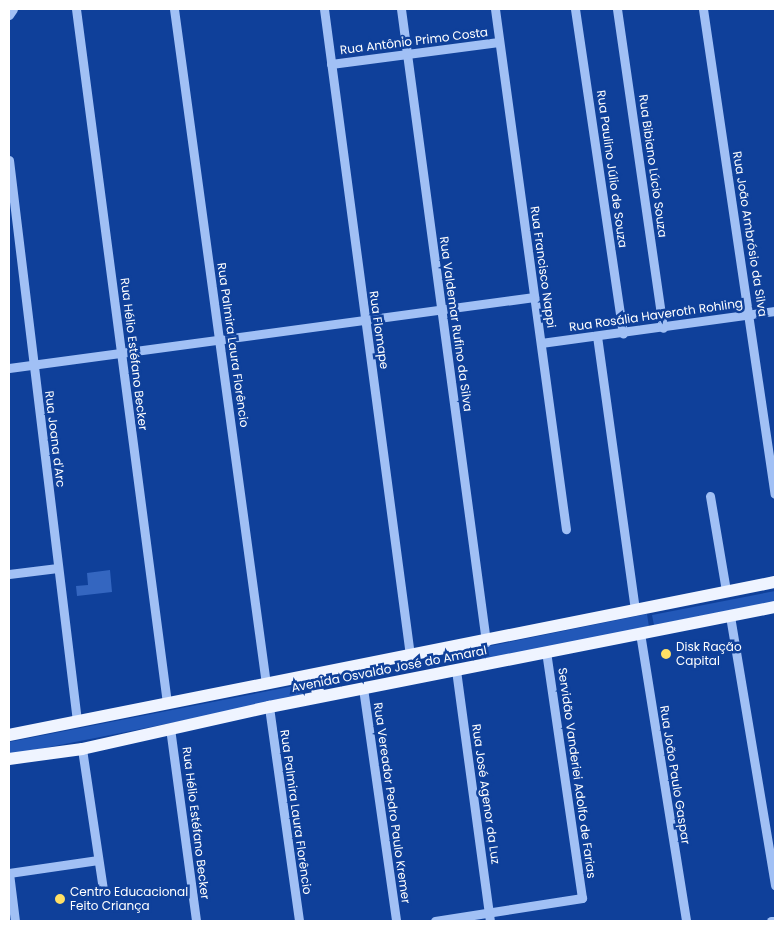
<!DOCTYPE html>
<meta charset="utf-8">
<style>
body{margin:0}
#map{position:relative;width:784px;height:930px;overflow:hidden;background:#0f409a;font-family:Poppins,sans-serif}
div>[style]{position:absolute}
.green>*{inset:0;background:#2258b8}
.building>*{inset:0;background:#3466c0}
.minor>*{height:9px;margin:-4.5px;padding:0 4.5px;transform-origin:4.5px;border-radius:4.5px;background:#a1c0f5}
.major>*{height:12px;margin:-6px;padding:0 6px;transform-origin:6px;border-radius:6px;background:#eff4ff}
.dots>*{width:14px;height:14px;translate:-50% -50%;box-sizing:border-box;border:2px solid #0f409a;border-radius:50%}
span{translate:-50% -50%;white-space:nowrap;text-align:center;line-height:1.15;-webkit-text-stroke:5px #0f409a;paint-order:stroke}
.street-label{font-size:12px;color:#fff}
.poi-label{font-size:12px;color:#fff}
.left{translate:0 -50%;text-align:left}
.frame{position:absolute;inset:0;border:10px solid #fff;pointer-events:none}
</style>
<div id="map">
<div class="green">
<i style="clip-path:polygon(775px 591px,775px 602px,654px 625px,652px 615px)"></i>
<i style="clip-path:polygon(647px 614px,649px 627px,482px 661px,480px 648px)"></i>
<i style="clip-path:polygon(304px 684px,303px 697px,9px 755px,9px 742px)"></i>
</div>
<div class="building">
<i style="clip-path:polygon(110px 570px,112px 592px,77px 596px,76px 586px,88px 585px,87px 573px)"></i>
</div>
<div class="minor">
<i style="left:76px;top:9px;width:700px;rotate:82.53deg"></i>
<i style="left:174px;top:9px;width:681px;rotate:82.24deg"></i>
<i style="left:324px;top:9px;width:652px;rotate:82.42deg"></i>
<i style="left:401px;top:9px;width:639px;rotate:82.35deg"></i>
<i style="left:495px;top:9px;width:525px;rotate:82.23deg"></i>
<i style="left:575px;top:9px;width:328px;rotate:81.6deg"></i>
<i style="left:617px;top:9px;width:322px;rotate:81.8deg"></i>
<i style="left:703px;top:9px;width:490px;rotate:81.6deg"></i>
<i style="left:9px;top:15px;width:7px;rotate:-56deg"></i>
<i style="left:331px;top:64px;width:169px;rotate:-7.5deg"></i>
<i style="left:9px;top:160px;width:565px;rotate:83.09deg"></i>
<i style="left:597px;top:336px;width:277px;rotate:82.1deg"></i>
<i style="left:541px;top:343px;width:236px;rotate:-7.8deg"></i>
<i style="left:9px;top:368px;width:530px;rotate:-7.7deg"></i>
<i style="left:710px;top:496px;width:96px;rotate:80.4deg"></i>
<i style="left:9px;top:574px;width:49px;rotate:-7deg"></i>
<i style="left:730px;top:616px;width:273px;rotate:80.5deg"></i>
<i style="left:640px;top:633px;width:292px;rotate:80.9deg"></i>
<i style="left:456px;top:670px;width:253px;rotate:82.3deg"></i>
<i style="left:363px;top:688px;width:235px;rotate:81.9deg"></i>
<i style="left:269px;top:707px;width:216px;rotate:82deg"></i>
<i style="left:170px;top:728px;width:195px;rotate:82.3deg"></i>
<i style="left:82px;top:749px;width:142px;rotate:81.5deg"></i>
<i style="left:9px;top:873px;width:90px;rotate:-8.3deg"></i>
<i style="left:9px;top:873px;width:48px;rotate:82.9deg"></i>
<i style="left:435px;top:921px;width:149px;rotate:-8.9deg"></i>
<i style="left:582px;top:898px;width:249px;rotate:-98.3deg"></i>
<i style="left:771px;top:921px;width:4px"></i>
</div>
<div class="major">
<i style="left:320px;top:696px;width:12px;rotate:-114deg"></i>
<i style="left:315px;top:685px;width:13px;rotate:-63deg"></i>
<i style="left:9px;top:735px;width:781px;rotate:-11.3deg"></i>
<i style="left:9px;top:759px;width:74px;rotate:-7.8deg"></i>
<i style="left:82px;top:749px;width:192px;rotate:-12.7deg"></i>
<i style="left:269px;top:707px;width:516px;rotate:-11.18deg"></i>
</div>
<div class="dots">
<i style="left:666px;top:654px;background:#ffe065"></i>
<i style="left:60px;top:899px;background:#ffe065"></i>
</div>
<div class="street-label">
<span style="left:414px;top:41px;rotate:-7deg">Rua Antônio Primo Costa</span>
<span style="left:653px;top:166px;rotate:82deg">Rua Bibiano Lúcio Souza</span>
<span style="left:612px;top:169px;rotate:82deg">Rua Paulino Júlio de Souza</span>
<span style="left:750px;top:234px;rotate:81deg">Rua João Ambrósio da Silva</span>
<span style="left:543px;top:267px;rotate:82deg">Rua Francisco Nappi</span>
<span style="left:656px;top:315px;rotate:-8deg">Rua Rosália Haveroth Rohling</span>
<span style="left:456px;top:324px;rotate:82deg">Rua Valdemar Rufino da Silva</span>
<span style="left:379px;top:330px;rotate:82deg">Rua Flomape</span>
<span style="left:233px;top:345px;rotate:82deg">Rua Palmira Laura Florêncio</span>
<span style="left:134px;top:354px;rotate:83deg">Rua Hélio Estéfano Becker</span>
<span style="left:55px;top:439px;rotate:83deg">Rua Joana d'Arc</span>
<span style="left:389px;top:669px;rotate:-11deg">Avenida Osvaldo José do Amaral</span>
<span style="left:577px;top:773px;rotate:82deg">Servidão Vanderiei Adolfo de Farias</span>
<span style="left:675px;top:775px;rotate:81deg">Rua João Paulo Gaspar</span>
<span style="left:486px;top:794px;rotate:82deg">Rua José Agenor da Luz</span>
<span style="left:392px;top:803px;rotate:82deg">Rua Vereador Pedro Paulo Kremer</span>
<span style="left:296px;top:812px;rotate:82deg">Rua Palmira Laura Florêncio</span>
<span style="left:196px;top:823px;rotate:83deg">Rua Hélio Estéfano Becker</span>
</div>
<div class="poi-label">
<span class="left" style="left:676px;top:654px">Disk Ração<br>Capital</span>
<span class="left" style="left:70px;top:899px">Centro Educacional<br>Feito Criança</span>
</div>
<div class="frame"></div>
</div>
